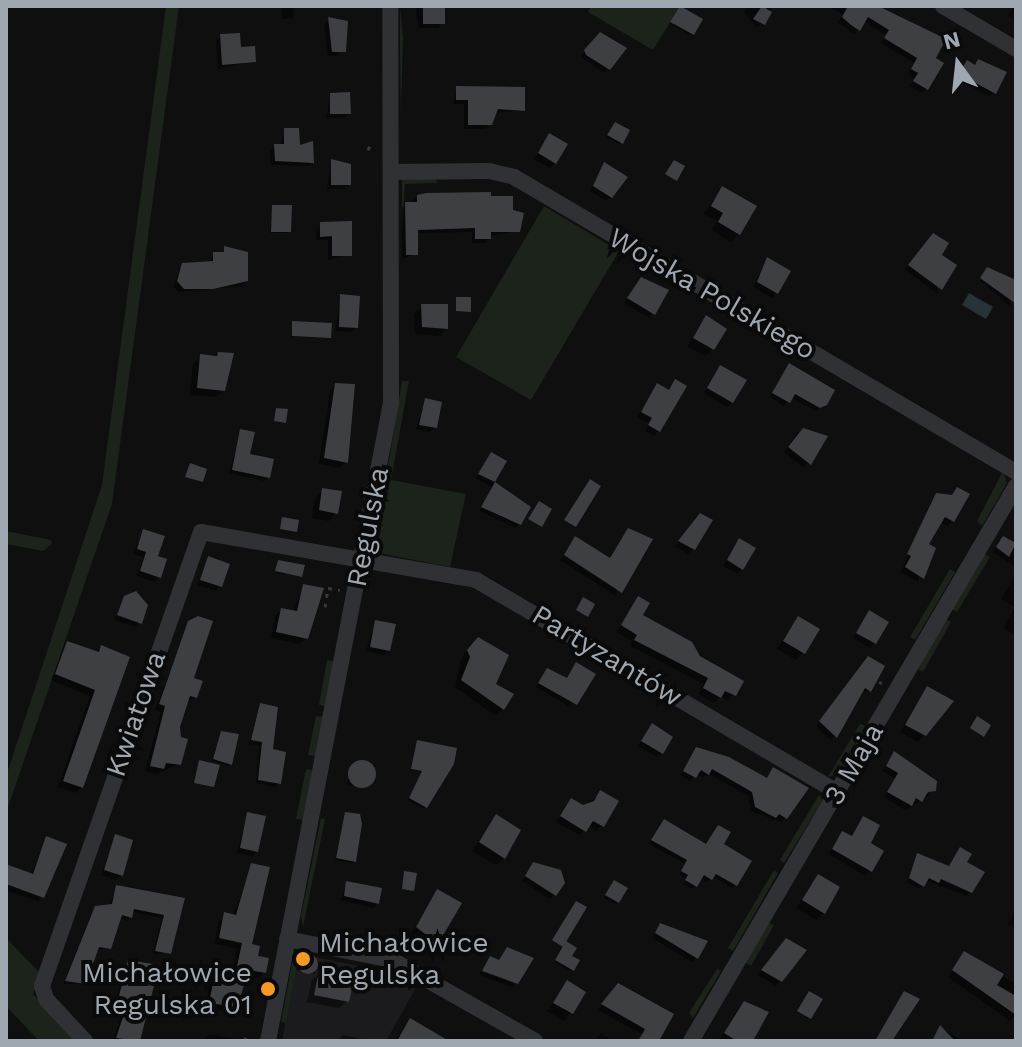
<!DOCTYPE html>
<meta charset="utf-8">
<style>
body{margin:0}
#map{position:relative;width:1022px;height:1047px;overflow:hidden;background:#0f0f10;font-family:"Work Sans",sans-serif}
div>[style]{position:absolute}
.built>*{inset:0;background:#1b1b1d}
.green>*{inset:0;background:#1b231b}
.water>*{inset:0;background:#283338}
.shadow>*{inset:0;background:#0007}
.building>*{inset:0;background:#3e3f43}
.round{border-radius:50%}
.path>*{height:3px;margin-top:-1.5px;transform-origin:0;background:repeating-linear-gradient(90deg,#36383c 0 4px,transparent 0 10px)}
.minor>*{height:16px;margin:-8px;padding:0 8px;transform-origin:8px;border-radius:8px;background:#303135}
.dots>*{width:22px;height:22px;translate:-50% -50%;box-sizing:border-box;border:4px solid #0a0a0b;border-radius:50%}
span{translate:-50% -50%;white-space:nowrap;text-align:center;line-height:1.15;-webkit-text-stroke:8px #0a0a0b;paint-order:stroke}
.street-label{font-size:28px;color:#9fa7b1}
.poi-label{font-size:28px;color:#9fa7b1}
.left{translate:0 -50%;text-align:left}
.right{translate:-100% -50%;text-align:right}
.frame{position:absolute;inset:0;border:8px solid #9fa7b1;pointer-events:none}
.north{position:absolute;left:918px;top:24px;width:80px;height:80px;-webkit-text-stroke:6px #0a0a0b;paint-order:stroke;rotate:345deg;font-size:22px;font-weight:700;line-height:32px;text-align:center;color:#9fa7b1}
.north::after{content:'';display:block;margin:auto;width:28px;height:36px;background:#9fa7b1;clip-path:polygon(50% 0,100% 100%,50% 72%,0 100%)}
</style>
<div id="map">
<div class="built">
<i style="clip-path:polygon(309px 956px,395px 973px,417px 986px,386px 1041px,282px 1041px,297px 962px,308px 963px)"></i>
</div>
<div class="green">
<i style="clip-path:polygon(166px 6px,179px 6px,112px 504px,6px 813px,6px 776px,102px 485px)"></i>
<i style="clip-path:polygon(400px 6px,403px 38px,401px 113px,400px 59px)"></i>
<i style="clip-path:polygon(591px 6px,680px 6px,653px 50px,588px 12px)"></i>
<i style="clip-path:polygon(436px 177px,437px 183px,405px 184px,402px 232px,402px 179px)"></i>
<i style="clip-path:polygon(544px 206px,619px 251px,531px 400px,456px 357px)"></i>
<i style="clip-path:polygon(402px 381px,409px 381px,391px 480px,466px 494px,450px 567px,374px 552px)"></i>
<i style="clip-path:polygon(1003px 471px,1007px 483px,982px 526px,977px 521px)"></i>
<i style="clip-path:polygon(6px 531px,51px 540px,52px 544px,43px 551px,6px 544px)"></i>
<i style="clip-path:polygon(984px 554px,990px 557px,957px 612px,952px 609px)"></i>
<i style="clip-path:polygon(950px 569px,955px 572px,915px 640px,910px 637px)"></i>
<i style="clip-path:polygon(946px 619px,951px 622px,923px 672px,917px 668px)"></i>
<i style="clip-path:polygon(327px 660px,336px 662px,325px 706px,319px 705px)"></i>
<i style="clip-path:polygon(316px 716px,325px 717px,316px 756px,308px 755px)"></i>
<i style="clip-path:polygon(860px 724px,865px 726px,837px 774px,828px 777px)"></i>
<i style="clip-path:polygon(306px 769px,314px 770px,305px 820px,296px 819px)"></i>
<i style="clip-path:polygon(810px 784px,823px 800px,784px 863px,780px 860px,819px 795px)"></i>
<i style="clip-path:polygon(321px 818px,325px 819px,303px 927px,301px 916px)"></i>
<i style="clip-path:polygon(774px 870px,778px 873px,733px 951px,728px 948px)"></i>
<i style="clip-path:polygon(768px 922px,774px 925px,751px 966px,745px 962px)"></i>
<i style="clip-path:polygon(6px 938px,41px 974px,33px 994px,76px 1041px,39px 1041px,6px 1006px)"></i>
<i style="clip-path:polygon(309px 951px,308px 956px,299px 955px,286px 1023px,281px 1022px,294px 953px)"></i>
<i style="clip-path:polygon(717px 969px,721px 971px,693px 1018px,689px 1013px)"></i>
</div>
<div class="water">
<i style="clip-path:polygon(969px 293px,993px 307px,986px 319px,962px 305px)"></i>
</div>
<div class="shadow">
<i style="clip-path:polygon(415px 6px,450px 6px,443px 11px,439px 28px,419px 28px)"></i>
<i style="clip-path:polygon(748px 6px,773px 6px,758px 28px,744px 13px)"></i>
<i style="clip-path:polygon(827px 6px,877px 6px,933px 59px,926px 88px,922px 93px,910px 86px,915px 78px,908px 74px,914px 63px,881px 43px,886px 35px,864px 21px,854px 34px,838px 22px,843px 15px)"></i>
<i style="clip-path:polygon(1014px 6px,1016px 6px,1016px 21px,1008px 16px)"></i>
<i style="clip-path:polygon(294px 7px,293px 18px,281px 19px,282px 8px)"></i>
<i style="clip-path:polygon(679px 9px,692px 33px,690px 35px,670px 24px)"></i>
<i style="clip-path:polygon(329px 19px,346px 22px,339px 56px,328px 56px,324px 24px)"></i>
<i style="clip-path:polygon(600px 35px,608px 69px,604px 73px,580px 56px)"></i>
<i style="clip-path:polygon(221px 36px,240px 49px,254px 61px,218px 69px,216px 41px)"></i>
<i style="clip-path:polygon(968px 62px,1004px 73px,990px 97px,956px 79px)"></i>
<i style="clip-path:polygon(457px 88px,523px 110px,495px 113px,486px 129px,464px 129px,464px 104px,453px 104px)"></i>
<i style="clip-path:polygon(331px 95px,349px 113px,344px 118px,326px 118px)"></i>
<i style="clip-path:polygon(613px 126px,621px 143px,619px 144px,606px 137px)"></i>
<i style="clip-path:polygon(285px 130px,312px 162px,308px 166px,271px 165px,270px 150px,280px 146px)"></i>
<i style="clip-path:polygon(549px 136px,555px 163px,550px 168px,534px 159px)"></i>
<i style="clip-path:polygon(331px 162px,349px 184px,344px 189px,327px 189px)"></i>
<i style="clip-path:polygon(604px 165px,611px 197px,606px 201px,590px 191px)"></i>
<i style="clip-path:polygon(722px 189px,739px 234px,731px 242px,712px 230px,717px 221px,704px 214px)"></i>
<i style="clip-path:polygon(418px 196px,489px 198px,511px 211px,518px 231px,489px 236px,485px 243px,472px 243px,472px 232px,416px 233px,416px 254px,402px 259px,402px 208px)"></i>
<i style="clip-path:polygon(273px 207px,289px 231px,287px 233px,270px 233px)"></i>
<i style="clip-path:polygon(350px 223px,350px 255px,328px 260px,328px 240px,316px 240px,316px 229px)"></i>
<i style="clip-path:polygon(929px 240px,939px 255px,937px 293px,905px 270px)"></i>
<i style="clip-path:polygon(235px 249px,246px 281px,241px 286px,179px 292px,173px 287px,179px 270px,190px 263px,209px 263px,214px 254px)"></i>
<i style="clip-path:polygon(767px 260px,776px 293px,772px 298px,753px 287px)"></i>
<i style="clip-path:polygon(986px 271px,1016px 283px,1010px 306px,980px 280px)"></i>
<i style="clip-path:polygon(637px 284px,653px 313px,649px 318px,624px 303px)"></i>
<i style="clip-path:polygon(341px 296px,356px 327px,352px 332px,335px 331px)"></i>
<i style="clip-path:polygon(422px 306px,446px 329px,439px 336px,415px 334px,414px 314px)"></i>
<i style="clip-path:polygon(706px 317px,713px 349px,705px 356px,687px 346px)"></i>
<i style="clip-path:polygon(293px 323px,329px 337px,291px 337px)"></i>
<i style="clip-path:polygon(219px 354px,224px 390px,216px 397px,190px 395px,193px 364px,201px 356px)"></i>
<i style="clip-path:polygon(721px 367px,732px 402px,727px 407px,704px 393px)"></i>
<i style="clip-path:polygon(786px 369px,825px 403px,815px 411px,791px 397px,784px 406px,770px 397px)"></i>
<i style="clip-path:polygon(676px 381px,658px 431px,654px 436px,645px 431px,649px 423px,637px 417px,658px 386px,668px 391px)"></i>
<i style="clip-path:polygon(336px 385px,346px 462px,340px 468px,319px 464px,330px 391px)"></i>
<i style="clip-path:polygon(425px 400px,435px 427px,430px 432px,416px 429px)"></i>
<i style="clip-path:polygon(241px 431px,247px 456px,268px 477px,264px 481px,229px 473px)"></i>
<i style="clip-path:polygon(798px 432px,825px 437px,804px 468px,784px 452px)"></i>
<i style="clip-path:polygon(491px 454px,504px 462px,492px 483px,529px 508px,516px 528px,479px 511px,492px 487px,476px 478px)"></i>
<i style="clip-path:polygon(957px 489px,952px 521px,947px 526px,940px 521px,926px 544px,918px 582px,901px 572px,932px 500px,951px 497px)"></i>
<i style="clip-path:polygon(323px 490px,336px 513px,329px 521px,312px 518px,315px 498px)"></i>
<i style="clip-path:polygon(696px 520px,693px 549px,688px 554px,675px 546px)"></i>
<i style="clip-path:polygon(628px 530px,616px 596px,560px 560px,575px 538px,609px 559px)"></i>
<i style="clip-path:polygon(144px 531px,159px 577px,154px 582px,137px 576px,143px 557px,133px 554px)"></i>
<i style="clip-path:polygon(1016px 536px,1016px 568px,993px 552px,1003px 538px,1011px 542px)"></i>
<i style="clip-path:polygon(740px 540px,742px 569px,737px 574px,723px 566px)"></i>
<i style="clip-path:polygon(209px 559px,220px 586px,215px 591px,197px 585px)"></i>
<i style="clip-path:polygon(278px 562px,300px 576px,275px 573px)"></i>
<i style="clip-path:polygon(1016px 574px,1016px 632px,1014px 634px,1003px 628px,1015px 607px,1001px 599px)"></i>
<i style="clip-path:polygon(303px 586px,307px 638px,300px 644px,271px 638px,275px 616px,281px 610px,293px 612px)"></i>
<i style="clip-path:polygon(125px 598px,140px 622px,135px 627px,114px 620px)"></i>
<i style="clip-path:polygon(638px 598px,640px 615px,742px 682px,728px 701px,720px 696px,714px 703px,698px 694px,704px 684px,630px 646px,632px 641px,617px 632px)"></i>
<i style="clip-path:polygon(869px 613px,874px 643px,870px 648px,853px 638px)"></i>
<i style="clip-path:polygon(798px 618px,803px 653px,796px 660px,777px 649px)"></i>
<i style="clip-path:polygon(375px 622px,389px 650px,384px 655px,366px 651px)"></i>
<i style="clip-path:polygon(189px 623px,196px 697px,186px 702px,178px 738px,180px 764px,156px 774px,145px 771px,161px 712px,155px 710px)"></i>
<i style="clip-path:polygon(67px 643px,96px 653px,102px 647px,82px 787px,76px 793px,58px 787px,90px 696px,51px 680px)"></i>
<i style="clip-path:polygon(471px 646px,503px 709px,496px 716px,455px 687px,461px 659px)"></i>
<i style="clip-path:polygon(864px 663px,870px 691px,860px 692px,831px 741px,816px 726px)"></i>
<i style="clip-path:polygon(576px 665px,571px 708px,536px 687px,547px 670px,566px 679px)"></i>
<i style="clip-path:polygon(927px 689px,924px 735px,918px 742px,900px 732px)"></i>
<i style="clip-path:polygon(260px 705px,279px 783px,275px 787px,256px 783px,259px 745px,249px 744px)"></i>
<i style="clip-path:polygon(648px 730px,661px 753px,657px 757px,638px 746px)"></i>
<i style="clip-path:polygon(220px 735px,230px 764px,228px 766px,212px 761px)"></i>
<i style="clip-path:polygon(417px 742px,455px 749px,424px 809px,408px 800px,422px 772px,411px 770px)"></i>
<i style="clip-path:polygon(697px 750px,786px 818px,781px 822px,751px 811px,748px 796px,708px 773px,703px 778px,696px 774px,690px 781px,680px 775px)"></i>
<i style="clip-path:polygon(895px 753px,934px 790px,918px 795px,931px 794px,905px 810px,884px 797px,895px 778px,882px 771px)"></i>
<i style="clip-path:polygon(353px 762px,375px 766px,369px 787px,347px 785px)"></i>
<i style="clip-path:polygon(596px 797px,616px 802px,597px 831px,588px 825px,580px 835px,556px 822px,571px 800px,582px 807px)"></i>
<i style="clip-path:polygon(248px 814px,257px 851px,252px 856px,236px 853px)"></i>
<i style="clip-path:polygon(346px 814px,354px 861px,352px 863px,335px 860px)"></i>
<i style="clip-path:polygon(496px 817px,504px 858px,496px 865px,472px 851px)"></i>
<i style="clip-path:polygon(863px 818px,870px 871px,865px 876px,829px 854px,838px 838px,850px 838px)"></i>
<i style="clip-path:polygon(660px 825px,705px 846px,721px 845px,736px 884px,732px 888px,712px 876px,707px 882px,700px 878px,692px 889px,683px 884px,686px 879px,679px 875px,685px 864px,649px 844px)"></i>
<i style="clip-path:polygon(115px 837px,121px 875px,116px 880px,101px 875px)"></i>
<i style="clip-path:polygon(46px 839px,42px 897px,38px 901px,8px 891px,6px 896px,6px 863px,31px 875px)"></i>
<i style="clip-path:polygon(918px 855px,948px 868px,964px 863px,982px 873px,967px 896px,925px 880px,919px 889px,907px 882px)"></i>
<i style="clip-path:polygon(252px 865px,250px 946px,264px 972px,259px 978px,245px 975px,230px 1012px,205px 1009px,210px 981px,216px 975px,231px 978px,237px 948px,214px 944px,219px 921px,233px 916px)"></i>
<i style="clip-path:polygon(534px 865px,555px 895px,550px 899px,522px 881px)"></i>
<i style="clip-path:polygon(818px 877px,824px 912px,816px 920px,796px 908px)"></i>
<i style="clip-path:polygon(347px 884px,378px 903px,373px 908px,340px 900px)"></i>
<i style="clip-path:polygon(612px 884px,625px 889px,616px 904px,604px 898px)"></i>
<i style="clip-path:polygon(116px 887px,182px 900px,169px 953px,153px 954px,162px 918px,132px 912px,127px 921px,119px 918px,109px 948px,96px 950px,84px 983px,63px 984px,92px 912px,110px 906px)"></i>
<i style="clip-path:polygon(438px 891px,437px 943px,429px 950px,410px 935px)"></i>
<i style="clip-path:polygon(1016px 910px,1016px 929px,1008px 924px)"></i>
<i style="clip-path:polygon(660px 926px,697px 957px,692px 962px,652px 938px)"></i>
<i style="clip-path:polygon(565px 946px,572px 970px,570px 971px,555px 962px)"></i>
<i style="clip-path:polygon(507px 949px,531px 959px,512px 987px,479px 975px,491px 958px,498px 962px)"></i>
<i style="clip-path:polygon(964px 953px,1016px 984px,1016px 1015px,1010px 1021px,948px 977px)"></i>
<i style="clip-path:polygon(298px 959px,318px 961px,315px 974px,296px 970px)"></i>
<i style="clip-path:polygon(768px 960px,780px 981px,776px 986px,758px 975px)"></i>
<i style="clip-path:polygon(129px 962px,153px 979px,140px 1041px,113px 1041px,124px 1007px,114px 1004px)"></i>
<i style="clip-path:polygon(320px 973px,347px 1001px,339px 1008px,307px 1002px,312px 980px)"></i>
<i style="clip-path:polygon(567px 983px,584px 993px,564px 1021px,547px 1011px)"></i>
<i style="clip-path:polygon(614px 990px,656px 1041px,638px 1041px,642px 1034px,598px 1010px)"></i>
<i style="clip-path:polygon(744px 1003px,750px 1041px,719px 1041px,737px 1011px)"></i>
<i style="clip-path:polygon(410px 1021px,434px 1041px,394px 1041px)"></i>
<i style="clip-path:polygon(940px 1027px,963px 1041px,931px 1041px)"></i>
<i style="clip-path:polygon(601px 1033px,609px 1038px,607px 1041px,596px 1041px)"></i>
<i style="clip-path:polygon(209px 1034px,232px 1038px,233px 1041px,203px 1041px)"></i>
<i style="clip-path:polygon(342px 1035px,373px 1041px,339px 1041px)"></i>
</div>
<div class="building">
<i style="clip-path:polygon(423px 6px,445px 6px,445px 24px,423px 24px)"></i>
<i style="clip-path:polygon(680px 6px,703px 19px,694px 35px,670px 22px)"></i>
<i style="clip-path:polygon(762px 6px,772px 12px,765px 25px,753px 19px)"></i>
<i style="clip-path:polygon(848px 6px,878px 6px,946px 39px,936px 58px,944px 63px,928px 90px,913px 81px,918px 73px,911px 69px,917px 58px,884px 38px,889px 30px,868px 17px,860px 31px,851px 25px,842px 17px)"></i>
<i style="clip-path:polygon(328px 17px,348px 21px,346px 52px,332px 52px)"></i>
<i style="clip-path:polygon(600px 32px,627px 48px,610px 70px,586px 55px,584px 50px)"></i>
<i style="clip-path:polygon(240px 33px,241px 47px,255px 46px,256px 62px,222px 65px,220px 34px)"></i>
<i style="clip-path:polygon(978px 59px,1007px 72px,996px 94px,959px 74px,967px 60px,975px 65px)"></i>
<i style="clip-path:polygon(456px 86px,525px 87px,525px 111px,498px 109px,492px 125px,468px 125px,468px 100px,456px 100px)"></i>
<i style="clip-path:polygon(350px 92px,351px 114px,330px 114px,330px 93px)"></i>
<i style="clip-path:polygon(615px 122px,630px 130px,623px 144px,607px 135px)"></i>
<i style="clip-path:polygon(284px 128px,299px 128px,300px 145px,313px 141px,314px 163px,275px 161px,274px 144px,284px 144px)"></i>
<i style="clip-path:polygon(549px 133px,568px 144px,556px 164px,538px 153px)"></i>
<i style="clip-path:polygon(331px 159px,351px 164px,351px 185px,331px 185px)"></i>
<i style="clip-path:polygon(674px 160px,685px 166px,677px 181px,665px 174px)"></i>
<i style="clip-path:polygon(604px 162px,628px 177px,612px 198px,593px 186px)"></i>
<i style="clip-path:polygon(722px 186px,757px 206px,740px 235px,718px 222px,723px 213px,711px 206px)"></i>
<i style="clip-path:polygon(491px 192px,491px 196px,513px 196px,513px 210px,524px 213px,520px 232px,491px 232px,491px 239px,475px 239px,475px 228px,418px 230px,418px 255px,406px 255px,405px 202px,417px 202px,417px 195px,426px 193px)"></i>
<i style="clip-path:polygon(272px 205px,292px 205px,291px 232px,271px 232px)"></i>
<i style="clip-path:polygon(352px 221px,352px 256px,332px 256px,332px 236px,320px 237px,320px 222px)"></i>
<i style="clip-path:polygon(933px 233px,949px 243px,942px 255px,957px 265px,942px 290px,908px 265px)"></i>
<i style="clip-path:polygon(224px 246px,248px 252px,248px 281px,213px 289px,184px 289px,177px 281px,182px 263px,213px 261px,213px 252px,224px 252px)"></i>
<i style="clip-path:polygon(767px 257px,791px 271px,778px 294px,757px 282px)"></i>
<i style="clip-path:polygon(987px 267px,1016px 280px,1016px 304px,980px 278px)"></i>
<i style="clip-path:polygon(641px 277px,669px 290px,655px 315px,627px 298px)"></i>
<i style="clip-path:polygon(340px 294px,360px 296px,358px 328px,339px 327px)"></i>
<i style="clip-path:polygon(456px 297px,471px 297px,471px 312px,456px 311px)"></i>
<i style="clip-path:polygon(421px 304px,448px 304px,448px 329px,422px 327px)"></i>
<i style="clip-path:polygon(706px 315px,727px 329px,714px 350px,693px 338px)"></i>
<i style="clip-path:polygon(292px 321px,332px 323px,331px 338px,292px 336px)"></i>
<i style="clip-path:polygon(218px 352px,234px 353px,225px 391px,197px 388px,200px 354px,217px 356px)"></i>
<i style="clip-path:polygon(789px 363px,835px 390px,827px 405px,820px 408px,795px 394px,790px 403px,772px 393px)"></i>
<i style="clip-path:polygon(720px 365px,747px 380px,733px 403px,707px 388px)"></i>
<i style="clip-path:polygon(675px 379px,687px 386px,660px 432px,648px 425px,652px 418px,641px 412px,657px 383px,669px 390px)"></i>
<i style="clip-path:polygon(335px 383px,355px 384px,348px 463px,324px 458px)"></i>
<i style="clip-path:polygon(425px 398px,442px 402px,437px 428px,419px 425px)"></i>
<i style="clip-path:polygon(276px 408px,288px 409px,286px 423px,274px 421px)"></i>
<i style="clip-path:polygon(803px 428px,828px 436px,811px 465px,788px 447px)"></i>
<i style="clip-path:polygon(240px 429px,255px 432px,250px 454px,274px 459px,270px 478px,232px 470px)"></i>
<i style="clip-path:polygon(491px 452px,507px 461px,495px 482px,531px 507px,521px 525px,481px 507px,495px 482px,478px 474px)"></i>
<i style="clip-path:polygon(190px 463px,207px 469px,203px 482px,185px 477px)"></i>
<i style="clip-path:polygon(590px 479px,601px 486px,576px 527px,564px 520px)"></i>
<i style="clip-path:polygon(957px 487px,970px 494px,954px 522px,945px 517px,929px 544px,936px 548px,924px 579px,905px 567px,911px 556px,907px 554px,936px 493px,952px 495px)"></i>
<i style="clip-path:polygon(322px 488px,342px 491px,338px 514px,319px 510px)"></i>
<i style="clip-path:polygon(539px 501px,552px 509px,542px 527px,528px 519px)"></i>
<i style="clip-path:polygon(700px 513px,713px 520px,695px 550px,678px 541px)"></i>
<i style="clip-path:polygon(282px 517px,299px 520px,297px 532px,280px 529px)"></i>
<i style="clip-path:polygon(628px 528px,653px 539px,622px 593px,564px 555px,575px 536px,610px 558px)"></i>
<i style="clip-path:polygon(143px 529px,165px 536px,158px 556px,167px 559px,161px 578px,140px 571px,146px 552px,137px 549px)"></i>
<i style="clip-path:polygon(1003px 536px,1016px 543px,1009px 557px,996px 547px)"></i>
<i style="clip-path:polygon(739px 538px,756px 548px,743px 570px,727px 560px)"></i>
<i style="clip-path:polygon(208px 556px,230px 564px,222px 587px,200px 580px)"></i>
<i style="clip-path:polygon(278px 560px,305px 565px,302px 577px,275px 571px)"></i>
<i style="clip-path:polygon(303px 584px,324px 588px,308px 639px,276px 632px,281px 608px,297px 611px)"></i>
<i style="clip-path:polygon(136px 591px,148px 605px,142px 624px,117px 615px,124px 596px)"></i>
<i style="clip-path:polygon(638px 596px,650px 603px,643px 615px,692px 642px,700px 656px,744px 681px,736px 696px,725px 691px,721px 698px,703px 688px,708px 678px,634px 640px,637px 635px,621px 625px)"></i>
<i style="clip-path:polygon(583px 597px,595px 604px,588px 617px,576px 610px)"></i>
<i style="clip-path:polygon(869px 610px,889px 622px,876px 644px,856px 633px)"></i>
<i style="clip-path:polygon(198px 616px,213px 621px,194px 678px,203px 681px,197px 698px,190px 696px,180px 727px,181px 737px,188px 739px,181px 765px,166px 763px,164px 769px,150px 766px,165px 706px,159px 704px,188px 621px)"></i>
<i style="clip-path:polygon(798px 616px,820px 629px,805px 654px,783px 641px)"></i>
<i style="clip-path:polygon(375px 620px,396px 624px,390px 651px,370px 647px)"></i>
<i style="clip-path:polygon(478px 637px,509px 655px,496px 684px,514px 694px,504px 710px,461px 680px,470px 657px,467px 650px)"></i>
<i style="clip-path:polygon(67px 641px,99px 652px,101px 645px,130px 657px,83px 788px,63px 781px,95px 690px,55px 674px)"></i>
<i style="clip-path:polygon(868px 656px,885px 666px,871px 692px,865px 688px,837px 738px,819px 721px)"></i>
<i style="clip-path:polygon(576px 662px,596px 674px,577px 705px,538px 683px,547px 668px,567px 678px)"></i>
<i style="clip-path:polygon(927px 686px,954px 701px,926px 736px,905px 725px)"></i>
<i style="clip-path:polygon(260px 703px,278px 707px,273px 749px,286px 752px,281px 784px,258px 780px,262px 742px,251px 740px)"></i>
<i style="clip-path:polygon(977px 716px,991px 725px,984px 737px,970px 728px)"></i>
<i style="clip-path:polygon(652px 723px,673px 737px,663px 754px,641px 741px)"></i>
<i style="clip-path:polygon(221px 731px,239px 734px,232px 765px,213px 759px)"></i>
<i style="clip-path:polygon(417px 740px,457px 748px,454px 764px,427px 808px,409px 798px,422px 771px,411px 769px)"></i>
<i style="clip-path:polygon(696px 747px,729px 757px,767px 778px,773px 767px,809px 788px,787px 819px,779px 814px,776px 818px,755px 807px,752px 792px,712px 769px,709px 775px,701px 770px,696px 778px,683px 771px)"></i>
<i style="clip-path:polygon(894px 751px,937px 781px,936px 791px,928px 792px,922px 802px,916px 798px,912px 806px,887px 792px,898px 773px,886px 766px)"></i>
<i style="clip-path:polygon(199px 760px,220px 765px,214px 787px,194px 783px)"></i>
<i class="round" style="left:348px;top:760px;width:28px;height:28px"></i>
<i style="clip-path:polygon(600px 790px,619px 801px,604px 827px,593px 821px,586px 832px,560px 816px,571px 798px,583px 805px,594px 801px)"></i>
<i style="clip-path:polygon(247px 812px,266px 816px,258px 852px,240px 848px)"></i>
<i style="clip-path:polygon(345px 812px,360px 814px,362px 824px,356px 862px,336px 858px)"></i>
<i style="clip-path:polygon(496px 814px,521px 830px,505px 859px,479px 842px)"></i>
<i style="clip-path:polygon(863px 816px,880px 825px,871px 843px,884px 851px,872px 872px,832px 849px,842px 831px,852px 836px)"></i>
<i style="clip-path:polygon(664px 819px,706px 844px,718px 825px,731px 832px,724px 844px,752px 861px,737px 886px,716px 874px,712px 880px,704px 875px,697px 887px,685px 880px,688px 875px,681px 871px,687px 860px,651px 840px)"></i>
<i style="clip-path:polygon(115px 834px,133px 840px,123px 876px,104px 870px)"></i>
<i style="clip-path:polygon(46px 836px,67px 844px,44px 898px,6px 884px,6px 864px,33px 874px)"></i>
<i style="clip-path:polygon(960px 847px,972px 854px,967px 862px,985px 872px,972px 893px,941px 879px,939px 883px,929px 878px,924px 887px,909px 878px,917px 853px,949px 866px)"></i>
<i style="clip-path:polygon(533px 862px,561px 870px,565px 883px,556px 896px,525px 876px)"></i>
<i style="clip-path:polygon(251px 863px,270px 867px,252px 944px,260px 946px,258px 956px,269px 958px,266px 973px,249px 970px,237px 1007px,209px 1003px,215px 973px,230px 976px,236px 971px,242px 943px,219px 938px,224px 912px,236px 915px)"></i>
<i style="clip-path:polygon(404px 871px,417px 873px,414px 891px,402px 889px)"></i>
<i style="clip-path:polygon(818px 874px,840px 887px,825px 914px,802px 900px)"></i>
<i style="clip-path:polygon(614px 880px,628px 888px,619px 903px,605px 895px)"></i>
<i style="clip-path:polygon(346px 881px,382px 888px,379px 904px,344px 896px)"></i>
<i style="clip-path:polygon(116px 885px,185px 898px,171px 954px,155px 951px,164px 915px,134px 909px,132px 918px,122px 915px,111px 949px,99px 947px,86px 984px,65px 981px,95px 906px,112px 904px)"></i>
<i style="clip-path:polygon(437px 889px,462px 903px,438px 944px,416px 927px)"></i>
<i style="clip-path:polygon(576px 901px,587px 907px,563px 947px,552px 940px)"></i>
<i style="clip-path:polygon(660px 923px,708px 941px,698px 959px,655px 933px)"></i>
<i style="clip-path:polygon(786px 938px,807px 950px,782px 982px,761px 970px)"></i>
<i style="clip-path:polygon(566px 941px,577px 948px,572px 956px,580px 960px,574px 971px,555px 960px)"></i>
<i style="clip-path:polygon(507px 947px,534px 958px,518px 984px,482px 971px,490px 956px,499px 960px)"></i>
<i style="clip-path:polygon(964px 951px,1004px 974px,997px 985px,1016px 996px,1016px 1015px,952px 970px)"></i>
<i class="round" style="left:298px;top:954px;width:20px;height:20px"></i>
<i style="clip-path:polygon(128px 960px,153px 964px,150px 976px,156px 978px,140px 1041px,116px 1038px,128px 1002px,118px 1000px)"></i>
<i style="clip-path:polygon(319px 971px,354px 978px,349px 1002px,314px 995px)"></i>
<i style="clip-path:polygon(567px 980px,586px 992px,573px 1014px,553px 1003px)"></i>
<i style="clip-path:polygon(618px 983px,674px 1014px,659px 1041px,638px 1041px,645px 1029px,601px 1004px)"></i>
<i style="clip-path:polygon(809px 991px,823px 999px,811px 1019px,797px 1011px)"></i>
<i style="clip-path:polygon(904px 991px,920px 999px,892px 1041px,875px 1041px)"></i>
<i style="clip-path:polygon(744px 1001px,769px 1012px,753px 1041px,737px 1041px,724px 1033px)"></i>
<i style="clip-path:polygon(410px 1018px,449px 1041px,397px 1041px)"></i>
<i style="clip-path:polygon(940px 1025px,955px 1041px,932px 1041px)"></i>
</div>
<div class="path">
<i style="left:368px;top:150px;width:5px;rotate:-68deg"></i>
<i style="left:325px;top:607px;width:19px;rotate:-81deg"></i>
<i style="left:328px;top:588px;width:12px;rotate:9deg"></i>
<i style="left:880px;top:684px;width:3px;rotate:-72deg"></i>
<i style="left:245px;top:1041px;width:6px;rotate:-81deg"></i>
</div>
<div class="minor">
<i style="left:943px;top:6px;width:85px;rotate:30.5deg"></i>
<i style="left:392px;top:172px;width:97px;rotate:-0.6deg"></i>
<i style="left:489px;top:171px;width:26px;rotate:13deg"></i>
<i style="left:514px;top:177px;width:582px;rotate:30.44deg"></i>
<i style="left:287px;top:939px;width:107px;rotate:11.3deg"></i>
<i style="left:392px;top:960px;width:164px;rotate:29.5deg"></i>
<i style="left:85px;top:1041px;width:57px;rotate:-132.9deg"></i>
<i style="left:46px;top:999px;width:14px;rotate:-107deg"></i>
<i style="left:42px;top:986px;width:481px;rotate:-70.7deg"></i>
<i style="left:201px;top:532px;width:279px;rotate:9.9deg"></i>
<i style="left:476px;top:580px;width:420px;rotate:30.4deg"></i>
<i style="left:268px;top:1041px;width:650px;rotate:-79.09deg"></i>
<i style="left:391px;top:403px;width:397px;rotate:-90.1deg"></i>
<i style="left:691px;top:1041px;width:643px;rotate:-59.65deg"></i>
</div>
<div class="dots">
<i style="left:303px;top:959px;background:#f49923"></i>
<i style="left:268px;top:989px;background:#f49923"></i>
</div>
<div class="street-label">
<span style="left:712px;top:294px;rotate:30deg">Wojska Polskiego</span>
<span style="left:368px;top:527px;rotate:-79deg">Regulska</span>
<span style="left:607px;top:656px;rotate:31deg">Partyzantów</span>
<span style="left:136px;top:714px;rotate:-71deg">Kwiatowa</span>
<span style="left:854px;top:764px;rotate:-60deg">3 Maja</span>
</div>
<div class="poi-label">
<span class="left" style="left:319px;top:959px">Michałowice<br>Regulska</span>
<span class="right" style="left:252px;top:989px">Michałowice<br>Regulska 01</span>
</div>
<div class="frame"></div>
<div class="north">N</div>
</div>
